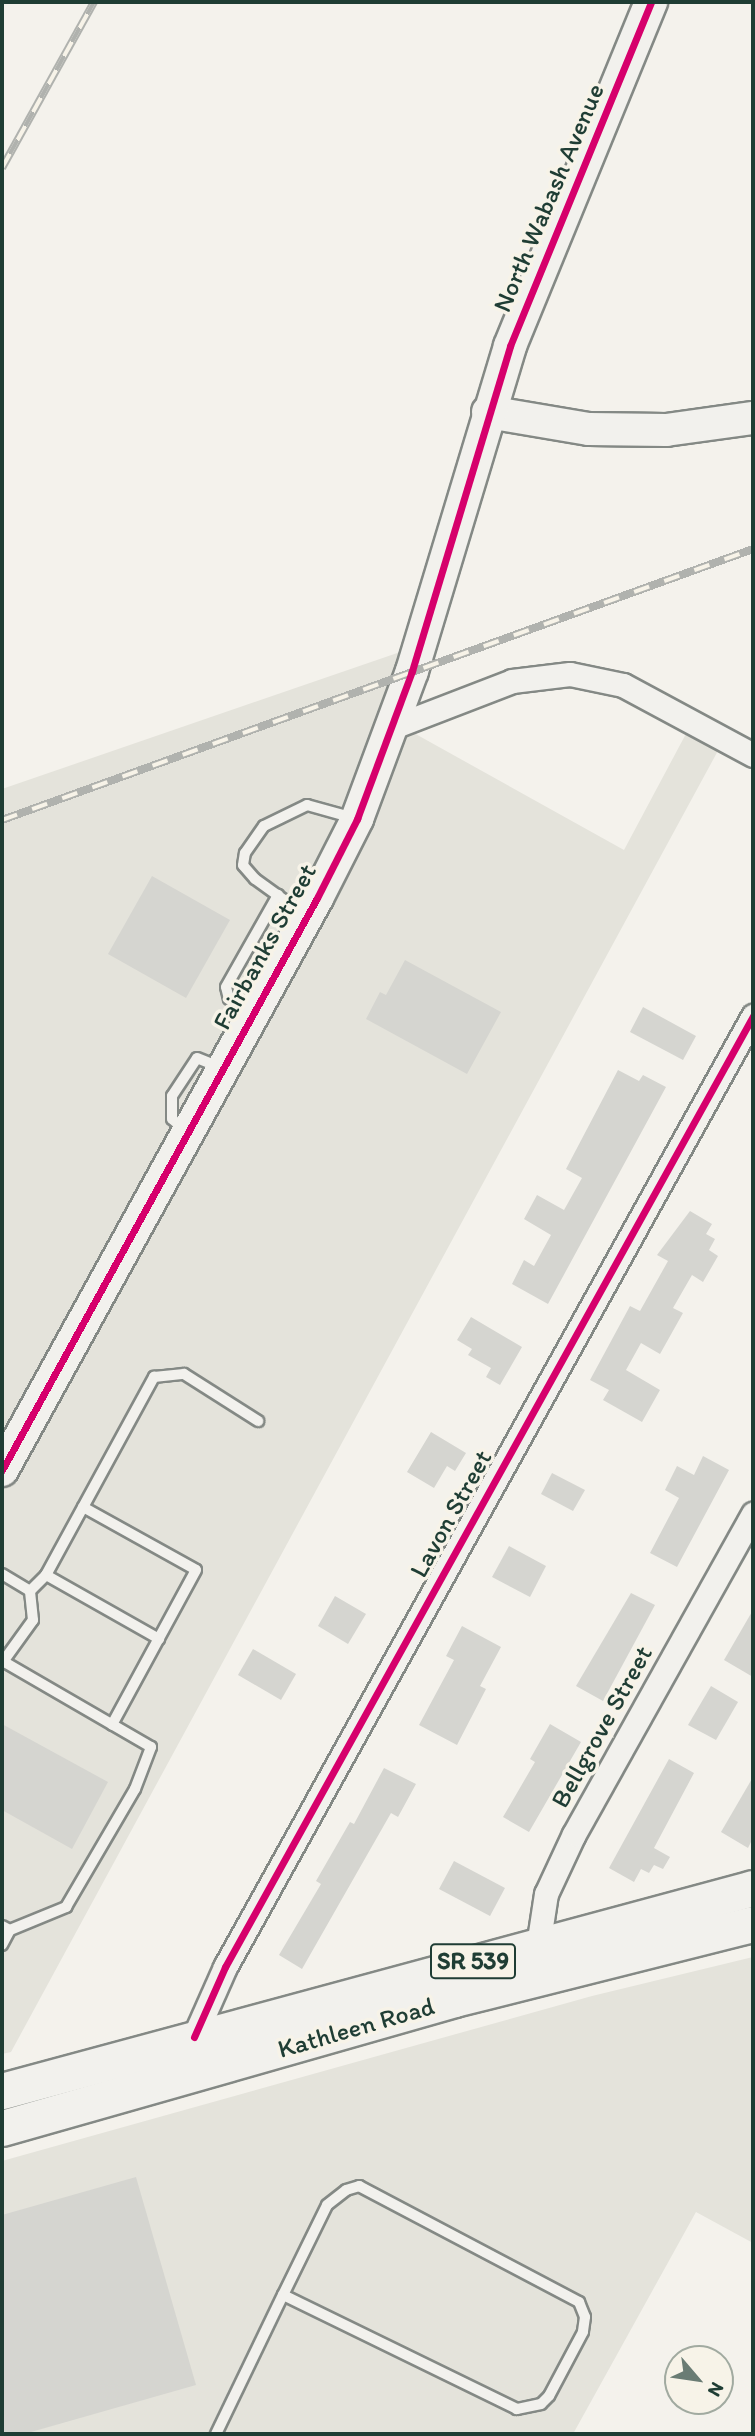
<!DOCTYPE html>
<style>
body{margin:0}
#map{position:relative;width:755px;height:2436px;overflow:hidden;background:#f4f2ec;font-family:Itim,sans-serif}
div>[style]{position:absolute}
.built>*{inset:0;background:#e4e3db}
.building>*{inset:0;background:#d5d5d0}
.roads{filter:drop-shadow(2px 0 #848985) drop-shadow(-2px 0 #848985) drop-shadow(0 2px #848985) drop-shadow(0 -2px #848985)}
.lane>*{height:10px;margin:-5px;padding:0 5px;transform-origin:5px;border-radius:5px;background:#f2f1ed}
.street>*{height:23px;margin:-11.5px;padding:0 11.5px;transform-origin:11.5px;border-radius:11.5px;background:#f2f1ed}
.secondary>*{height:32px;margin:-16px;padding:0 16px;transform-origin:16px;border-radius:16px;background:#f2f1ed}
.primary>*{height:35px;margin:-17.5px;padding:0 17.5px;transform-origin:17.5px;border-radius:17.5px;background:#f2f1ed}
.rail>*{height:8px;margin-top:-4px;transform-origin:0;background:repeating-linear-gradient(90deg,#f7f3e8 0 16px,#b0b2ae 0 32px);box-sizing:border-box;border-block:2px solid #b0b2ae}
.cycleway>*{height:7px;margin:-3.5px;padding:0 3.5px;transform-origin:3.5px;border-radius:3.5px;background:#d6006c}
span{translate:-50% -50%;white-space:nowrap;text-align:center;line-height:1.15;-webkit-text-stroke:7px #f7f3e8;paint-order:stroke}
.shield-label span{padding:2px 5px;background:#f7f3e8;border:2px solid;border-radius:5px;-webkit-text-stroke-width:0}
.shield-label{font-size:24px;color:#1f3d34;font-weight:700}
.street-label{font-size:26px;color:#1f3d34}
.frame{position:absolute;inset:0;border:4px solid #1f3d34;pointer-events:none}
.north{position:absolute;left:664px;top:2345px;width:70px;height:70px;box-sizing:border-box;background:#f7f3e8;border:2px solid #a1aaa0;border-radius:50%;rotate:119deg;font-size:19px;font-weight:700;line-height:28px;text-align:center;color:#1f3d34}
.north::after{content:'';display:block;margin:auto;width:24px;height:32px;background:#6a7c74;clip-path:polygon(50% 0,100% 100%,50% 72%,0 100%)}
</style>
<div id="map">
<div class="built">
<i style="clip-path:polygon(406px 650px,347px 815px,2px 1447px,2px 789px)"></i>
<i style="clip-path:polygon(688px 730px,720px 747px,11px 2052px,2px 2054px,2px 1493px,402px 735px,412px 732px,624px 850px)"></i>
<i style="clip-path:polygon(753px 1957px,753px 2243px,696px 2212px,573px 2434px,2px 2434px,2px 2161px,592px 1996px)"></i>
</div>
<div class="building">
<i style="clip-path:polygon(152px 876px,230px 920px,186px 998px,108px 954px)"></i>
<i style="clip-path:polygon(405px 960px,501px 1012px,467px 1074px,366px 1019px,380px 992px,386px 995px)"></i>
<i style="clip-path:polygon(643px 1007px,696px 1036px,683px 1060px,630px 1032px)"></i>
<i style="clip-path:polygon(618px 1070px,639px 1081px,643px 1075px,666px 1087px,548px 1304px,512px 1284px,524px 1260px,534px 1266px,551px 1235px,524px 1219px,537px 1195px,564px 1210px,582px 1178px,566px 1169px)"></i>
<i style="clip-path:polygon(690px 1211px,712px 1224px,706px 1234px,715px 1239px,709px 1250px,718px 1256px,703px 1282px,692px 1275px,673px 1308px,683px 1313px,660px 1354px,641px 1343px,626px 1370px,660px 1390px,642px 1422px,603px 1400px,609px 1390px,590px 1380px,630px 1306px,640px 1311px,668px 1261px,657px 1255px)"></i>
<i style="clip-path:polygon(471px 1317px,522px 1347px,500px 1385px,486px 1377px,491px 1368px,468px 1355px,472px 1349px,457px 1340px)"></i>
<i style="clip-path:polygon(431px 1432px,466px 1453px,455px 1471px,447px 1466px,434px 1488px,407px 1472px)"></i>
<i style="clip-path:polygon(703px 1456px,729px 1470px,677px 1567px,650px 1553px,679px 1498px,665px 1490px,677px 1466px,694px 1475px)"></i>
<i style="clip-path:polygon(552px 1473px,585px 1490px,573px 1511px,541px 1494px)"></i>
<i style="clip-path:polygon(509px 1546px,546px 1566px,530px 1597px,492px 1577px)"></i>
<i style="clip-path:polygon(631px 1593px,655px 1605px,603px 1701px,576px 1686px)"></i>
<i style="clip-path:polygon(335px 1596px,366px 1614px,348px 1644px,318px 1626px)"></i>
<i style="clip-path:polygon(753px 1610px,753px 1677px,724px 1660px)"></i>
<i style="clip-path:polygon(462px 1626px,501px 1647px,480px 1686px,486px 1689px,457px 1745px,419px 1725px,454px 1660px,446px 1656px)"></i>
<i style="clip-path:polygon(253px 1649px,296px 1674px,281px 1700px,238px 1675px)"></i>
<i style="clip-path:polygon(711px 1686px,738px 1702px,716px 1740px,688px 1725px)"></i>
<i style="clip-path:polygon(2px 1724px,108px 1782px,72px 1849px,2px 1810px)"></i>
<i style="clip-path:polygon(550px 1724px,581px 1742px,529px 1832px,503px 1817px,535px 1762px,530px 1759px)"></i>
<i style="clip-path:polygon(669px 1759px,694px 1773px,654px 1848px,670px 1857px,663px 1869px,654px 1865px,649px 1873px,641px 1869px,634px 1882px,609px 1868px)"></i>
<i style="clip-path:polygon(384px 1768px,416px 1784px,398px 1817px,391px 1813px,302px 1969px,279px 1955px,321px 1884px,316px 1881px,350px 1822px,354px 1824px)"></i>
<i style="clip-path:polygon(753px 1777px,753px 1838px,748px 1848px,721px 1832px)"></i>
<i style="clip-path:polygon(454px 1861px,505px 1888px,490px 1916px,439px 1889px)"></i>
<i style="clip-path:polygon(136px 2177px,196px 2385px,24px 2434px,2px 2434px,2px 2215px)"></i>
</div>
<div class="roads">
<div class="lane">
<i style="left:305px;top:915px;width:62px;rotate:-144.2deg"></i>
<i style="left:255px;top:879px;width:18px;rotate:-131deg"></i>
<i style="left:243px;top:865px;width:12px;rotate:-81deg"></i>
<i style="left:245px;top:853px;width:33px;rotate:-55deg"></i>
<i style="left:264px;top:826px;width:48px;rotate:-26deg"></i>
<i style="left:307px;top:805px;width:49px;rotate:15.5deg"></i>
<i style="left:249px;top:1015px;width:26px;rotate:-141deg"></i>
<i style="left:229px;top:999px;width:12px;rotate:-104deg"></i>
<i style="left:226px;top:987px;width:106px;rotate:-60.5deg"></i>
<i style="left:186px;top:1131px;width:18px;rotate:-139deg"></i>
<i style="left:172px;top:1119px;width:23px;rotate:-90deg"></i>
<i style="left:172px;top:1096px;width:45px;rotate:-56.7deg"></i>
<i style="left:197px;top:1058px;width:24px;rotate:22deg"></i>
<i style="left:83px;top:1507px;width:129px;rotate:29.1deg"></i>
<i style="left:196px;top:1570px;width:176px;rotate:118.5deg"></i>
<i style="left:2px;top:1574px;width:33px;rotate:31deg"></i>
<i style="left:46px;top:1575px;width:130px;rotate:29.5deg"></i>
<i style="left:2px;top:1663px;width:53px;rotate:-54.2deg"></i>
<i style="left:33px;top:1620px;width:29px;rotate:-96deg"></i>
<i style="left:30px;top:1591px;width:23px;rotate:-45deg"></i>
<i style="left:46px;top:1575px;width:226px;rotate:-61.4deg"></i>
<i style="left:154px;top:1377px;width:30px;rotate:-6deg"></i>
<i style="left:184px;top:1374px;width:88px;rotate:32.4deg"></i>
<i style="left:2px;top:1926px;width:9px;rotate:27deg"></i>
<i style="left:10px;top:1930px;width:61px;rotate:-22.3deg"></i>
<i style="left:66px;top:1907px;width:137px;rotate:-59.7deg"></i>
<i style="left:135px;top:1789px;width:45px;rotate:-69.1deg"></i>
<i style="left:151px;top:1747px;width:168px;rotate:-149.9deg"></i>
<i style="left:2px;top:1945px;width:17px;rotate:-62deg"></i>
<i style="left:216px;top:2434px;width:154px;rotate:-64.3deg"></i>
<i style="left:283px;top:2295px;width:100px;rotate:-63.9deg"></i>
<i style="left:327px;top:2205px;width:24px;rotate:-38deg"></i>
<i style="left:346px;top:2190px;width:14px;rotate:-17deg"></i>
<i style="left:359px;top:2186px;width:249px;rotate:27.8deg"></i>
<i style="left:579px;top:2302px;width:16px;rotate:68deg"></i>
<i style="left:585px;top:2317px;width:15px;rotate:98deg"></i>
<i style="left:583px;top:2332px;width:72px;rotate:118deg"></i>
<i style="left:549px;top:2396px;width:11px;rotate:135deg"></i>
<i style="left:541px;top:2404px;width:25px;rotate:168deg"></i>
<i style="left:517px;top:2409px;width:260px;rotate:-154deg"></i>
</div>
<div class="street">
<i style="left:393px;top:727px;width:128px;rotate:-21.1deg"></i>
<i style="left:512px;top:681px;width:58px;rotate:-6.9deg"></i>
<i style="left:570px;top:674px;width:54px;rotate:11.7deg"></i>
<i style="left:623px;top:685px;width:148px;rotate:28.3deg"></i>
<i style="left:536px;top:1959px;width:66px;rotate:-81.3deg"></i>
<i style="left:546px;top:1894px;width:66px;rotate:-65deg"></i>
<i style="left:574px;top:1834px;width:367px;rotate:-60.8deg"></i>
<i style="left:194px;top:2037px;width:77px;rotate:-66.1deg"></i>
<i style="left:225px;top:1967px;width:1088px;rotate:-60.96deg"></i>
</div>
<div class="secondary">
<i style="left:488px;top:412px;width:102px;rotate:9.6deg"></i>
<i style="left:589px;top:429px;width:77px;rotate:0.7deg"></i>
<i style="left:666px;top:430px;width:88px;rotate:-7.9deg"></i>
<i style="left:2px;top:1470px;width:653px;rotate:-61.16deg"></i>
<i style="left:317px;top:898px;width:89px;rotate:-63.1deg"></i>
<i style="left:357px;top:819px;width:158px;rotate:-69.6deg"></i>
<i style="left:412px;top:671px;width:339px;rotate:-73.2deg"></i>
<i style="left:510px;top:346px;width:372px;rotate:-67.7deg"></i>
</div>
<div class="primary">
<i style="left:2px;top:2091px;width:778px;rotate:-15.13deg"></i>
<i style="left:2px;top:2128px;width:470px;rotate:-15.9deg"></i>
<i style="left:454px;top:1999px;width:308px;rotate:-14.1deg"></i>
</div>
</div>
<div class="rail">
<i style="left:2px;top:168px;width:190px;rotate:-61deg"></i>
<i style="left:2px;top:820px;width:798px;rotate:-19.84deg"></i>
</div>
<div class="cycleway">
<i style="left:2px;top:1470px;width:653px;rotate:-61.16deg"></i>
<i style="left:317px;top:898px;width:89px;rotate:-63.1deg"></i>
<i style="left:357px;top:819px;width:158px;rotate:-69.6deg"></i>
<i style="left:412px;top:671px;width:339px;rotate:-73.2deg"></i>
<i style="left:510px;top:346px;width:372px;rotate:-67.7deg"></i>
<i style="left:194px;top:2037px;width:77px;rotate:-66.1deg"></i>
<i style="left:225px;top:1967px;width:1088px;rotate:-60.96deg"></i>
</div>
<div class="shield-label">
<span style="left:473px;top:1961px">SR 539</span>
</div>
<div class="street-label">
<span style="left:549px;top:198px;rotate:-67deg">North Wabash Avenue</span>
<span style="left:265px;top:947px;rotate:-61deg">Fairbanks Street</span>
<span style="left:451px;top:1514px;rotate:-61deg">Lavon Street</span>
<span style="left:602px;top:1727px;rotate:-61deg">Bellgrove Street</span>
<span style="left:356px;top:2028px;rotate:-16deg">Kathleen Road</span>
</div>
<div class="frame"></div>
<div class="north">N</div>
</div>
